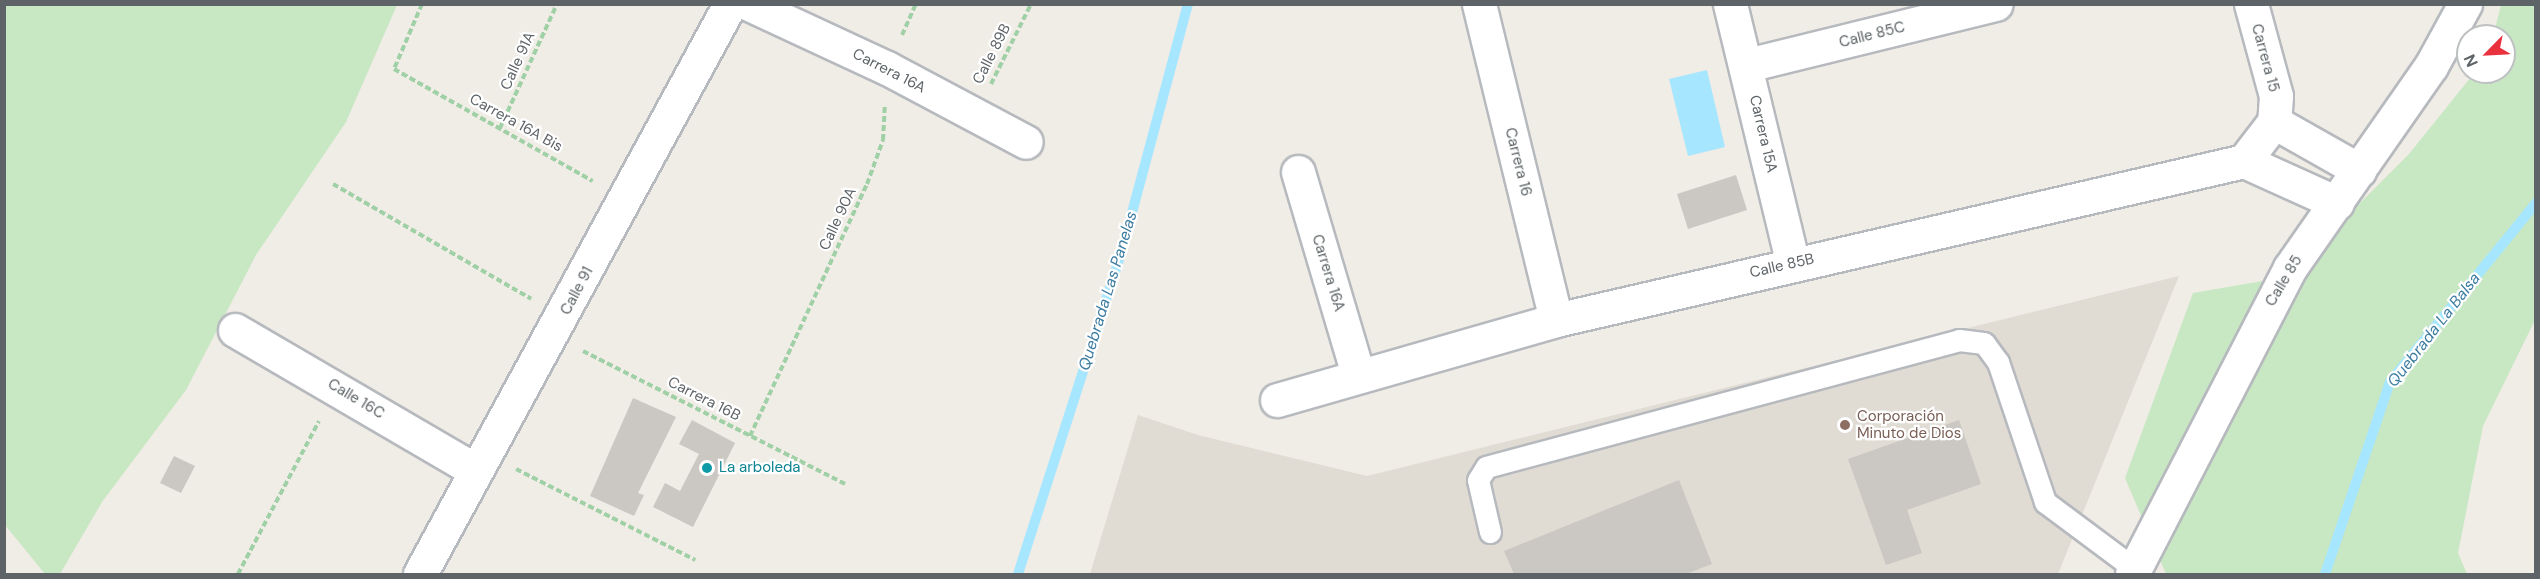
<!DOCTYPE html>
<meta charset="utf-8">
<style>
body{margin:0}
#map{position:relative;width:2540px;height:579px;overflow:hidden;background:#f0ece6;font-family:"DM Sans",sans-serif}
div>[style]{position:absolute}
.education>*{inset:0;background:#e0dcd4}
.green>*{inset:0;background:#c8e7c3}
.water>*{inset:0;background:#a7e6ff}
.stream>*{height:10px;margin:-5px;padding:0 5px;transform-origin:5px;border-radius:5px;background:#a7e6ff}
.building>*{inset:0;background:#cbc7c2}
.path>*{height:4px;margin-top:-2px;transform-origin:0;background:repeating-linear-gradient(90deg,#a0d0a5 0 6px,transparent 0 9px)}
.roads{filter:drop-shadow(2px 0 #b6b9bd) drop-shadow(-2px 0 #b6b9bd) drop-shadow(0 2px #b6b9bd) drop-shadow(0 -2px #b6b9bd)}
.lane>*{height:21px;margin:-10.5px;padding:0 10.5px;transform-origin:10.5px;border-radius:10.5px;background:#fff}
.street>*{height:33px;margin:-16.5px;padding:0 16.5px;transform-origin:16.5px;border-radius:16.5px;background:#fff}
.secondary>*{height:33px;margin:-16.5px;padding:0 16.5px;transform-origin:16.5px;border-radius:16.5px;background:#fff}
.dots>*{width:16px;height:16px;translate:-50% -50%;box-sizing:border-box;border:3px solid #fff;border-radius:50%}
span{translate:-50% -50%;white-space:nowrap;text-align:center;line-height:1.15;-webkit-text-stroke:4.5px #fff;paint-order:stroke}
.street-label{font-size:15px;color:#5d6366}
.education-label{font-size:15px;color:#785e54}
.left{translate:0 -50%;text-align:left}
.culture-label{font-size:15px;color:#0d838f}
.water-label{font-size:16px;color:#3c7ca1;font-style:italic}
.frame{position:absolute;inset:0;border:6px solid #5d6366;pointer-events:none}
.north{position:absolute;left:2456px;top:24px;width:60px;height:60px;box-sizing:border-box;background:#fff;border:2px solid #bec1c2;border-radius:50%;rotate:246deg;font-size:16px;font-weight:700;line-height:24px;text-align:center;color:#5d6366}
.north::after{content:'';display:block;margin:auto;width:21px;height:27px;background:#ea323f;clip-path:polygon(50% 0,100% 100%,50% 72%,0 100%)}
</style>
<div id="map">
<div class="education">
<i style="clip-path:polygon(2179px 276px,2058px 574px,1090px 574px,1138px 415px,1198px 435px,1367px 476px)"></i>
</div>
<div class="green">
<i style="clip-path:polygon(4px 5px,397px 5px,346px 122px,256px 255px,186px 390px,102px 502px,60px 574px,45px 574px,5px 525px)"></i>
<i style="clip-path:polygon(2501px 5px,2535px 5px,2535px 320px,2483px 426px,2458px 553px,2467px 574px,2166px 574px,2125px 478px,2193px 293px,2286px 277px,2409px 154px,2475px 72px,2504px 72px,2504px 36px,2493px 36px)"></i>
</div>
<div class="water">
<i style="clip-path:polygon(1707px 70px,1725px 147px,1688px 156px,1669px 79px)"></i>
</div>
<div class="stream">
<i style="left:1018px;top:574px;width:340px;rotate:-72.2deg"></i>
<i style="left:1122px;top:250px;width:255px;rotate:-75deg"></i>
<i style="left:2325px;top:574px;width:203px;rotate:-71.3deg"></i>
<i style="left:2390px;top:382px;width:231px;rotate:-50.8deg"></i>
</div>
<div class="building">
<i style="clip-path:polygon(1736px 175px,1747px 210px,1688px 229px,1677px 194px)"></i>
<i style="clip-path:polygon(633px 398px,676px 417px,638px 493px,644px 495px,634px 516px,590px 496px)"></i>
<i style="clip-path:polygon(692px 420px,735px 443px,693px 527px,653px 507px,665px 483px,680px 491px,699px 454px,679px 444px)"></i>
<i style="clip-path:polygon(1959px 420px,1981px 484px,1907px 510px,1922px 553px,1886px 565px,1848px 459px)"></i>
<i style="clip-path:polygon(174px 456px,195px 466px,181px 493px,160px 483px)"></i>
<i style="clip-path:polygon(1679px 480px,1712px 564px,1686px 574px,1514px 574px,1504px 551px)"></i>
</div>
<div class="path">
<i style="left:422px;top:4px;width:71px;rotate:113.3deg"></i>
<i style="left:394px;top:69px;width:228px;rotate:29.4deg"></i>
<i style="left:902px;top:35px;width:34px;rotate:-66deg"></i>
<i style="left:991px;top:84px;width:89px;rotate:-63.4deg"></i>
<i style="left:500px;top:128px;width:136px;rotate:-65.3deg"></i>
<i style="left:333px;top:184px;width:229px;rotate:30.1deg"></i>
<i style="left:583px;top:351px;width:294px;rotate:26.9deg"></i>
<i style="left:750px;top:436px;width:278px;rotate:-65.1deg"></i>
<i style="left:867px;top:184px;width:47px;rotate:-70deg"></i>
<i style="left:883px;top:140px;width:35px;rotate:-87deg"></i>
<i style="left:516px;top:469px;width:201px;rotate:26.9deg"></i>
<i style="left:238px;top:574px;width:173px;rotate:-62.1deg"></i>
</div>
<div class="roads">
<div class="lane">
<i style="left:1490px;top:532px;width:53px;rotate:-103deg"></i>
<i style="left:1478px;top:480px;width:15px;rotate:-58deg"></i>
<i style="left:1486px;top:467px;width:490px;rotate:-15deg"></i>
<i style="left:1959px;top:340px;width:25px;rotate:7deg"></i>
<i style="left:1984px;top:343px;width:24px;rotate:54deg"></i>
<i style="left:1998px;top:362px;width:148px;rotate:71.4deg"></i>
<i style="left:2045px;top:502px;width:112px;rotate:36.7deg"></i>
</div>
<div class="street">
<i style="left:749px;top:4px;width:152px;rotate:24.9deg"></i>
<i style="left:887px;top:68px;width:157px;rotate:28deg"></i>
<i style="left:1479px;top:4px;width:325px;rotate:76.3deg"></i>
<i style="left:1730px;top:4px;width:268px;rotate:76.4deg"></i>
<i style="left:2251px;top:4px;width:95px;rotate:74.8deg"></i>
<i style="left:2276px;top:96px;width:26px;rotate:94deg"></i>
<i style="left:1747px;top:65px;width:256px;rotate:-13.8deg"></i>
<i style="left:2274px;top:122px;width:98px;rotate:29.5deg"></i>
<i style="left:2244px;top:161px;width:102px;rotate:24.3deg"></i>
<i style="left:1298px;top:172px;width:211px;rotate:73.5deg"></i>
<i style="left:235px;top:330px;width:279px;rotate:30.3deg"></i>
<i style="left:1277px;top:400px;width:290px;rotate:-16deg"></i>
<i style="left:1556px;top:320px;width:706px;rotate:-13.01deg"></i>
<i style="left:2244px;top:161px;width:49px;rotate:-52.4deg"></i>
<i style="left:420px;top:574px;width:649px;rotate:-61.46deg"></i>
</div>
<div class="secondary">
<i style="left:2132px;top:574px;width:344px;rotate:-62.7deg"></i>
<i style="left:2290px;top:268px;width:246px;rotate:-55.1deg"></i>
<i style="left:2431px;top:66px;width:71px;rotate:-61.3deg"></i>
</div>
</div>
<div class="dots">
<i style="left:1845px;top:425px;background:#8d6e63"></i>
<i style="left:707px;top:468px;background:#0f9aa8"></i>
</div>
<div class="street-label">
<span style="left:1872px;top:35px;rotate:-14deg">Calle 85C</span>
<span style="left:992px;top:54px;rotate:-63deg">Calle 89B</span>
<span style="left:2265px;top:58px;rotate:75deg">Carrera 15</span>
<span style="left:518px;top:61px;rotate:-65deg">Calle 91A</span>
<span style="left:889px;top:71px;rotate:27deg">Carrera 16A</span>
<span style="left:516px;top:123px;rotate:29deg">Carrera 16A Bis</span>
<span style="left:1763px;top:134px;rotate:77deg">Carrera 15A</span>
<span style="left:1518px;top:162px;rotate:76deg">Carrera 16</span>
<span style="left:838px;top:219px;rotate:-65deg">Calle 90A</span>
<span style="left:1782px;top:266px;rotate:-13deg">Calle 85B</span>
<span style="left:1328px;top:273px;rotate:73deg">Carrera 16A</span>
<span style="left:2284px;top:281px;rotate:-59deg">Calle 85</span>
<span style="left:577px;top:291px;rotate:-62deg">Calle 91</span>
<span style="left:356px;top:399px;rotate:31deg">Calle 16C</span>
<span style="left:704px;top:399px;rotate:27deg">Carrera 16B</span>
</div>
<div class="education-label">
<span class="left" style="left:1857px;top:425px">Corporación<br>Minuto de Dios</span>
</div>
<div class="culture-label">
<span class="left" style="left:719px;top:468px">La arboleda</span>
</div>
<div class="water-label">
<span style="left:1108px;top:291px;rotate:-73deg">Quebrada Las Panelas</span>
<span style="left:2434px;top:330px;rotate:-52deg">Quebrada La Balsa</span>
</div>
<div class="frame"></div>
<div class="north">N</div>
</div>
